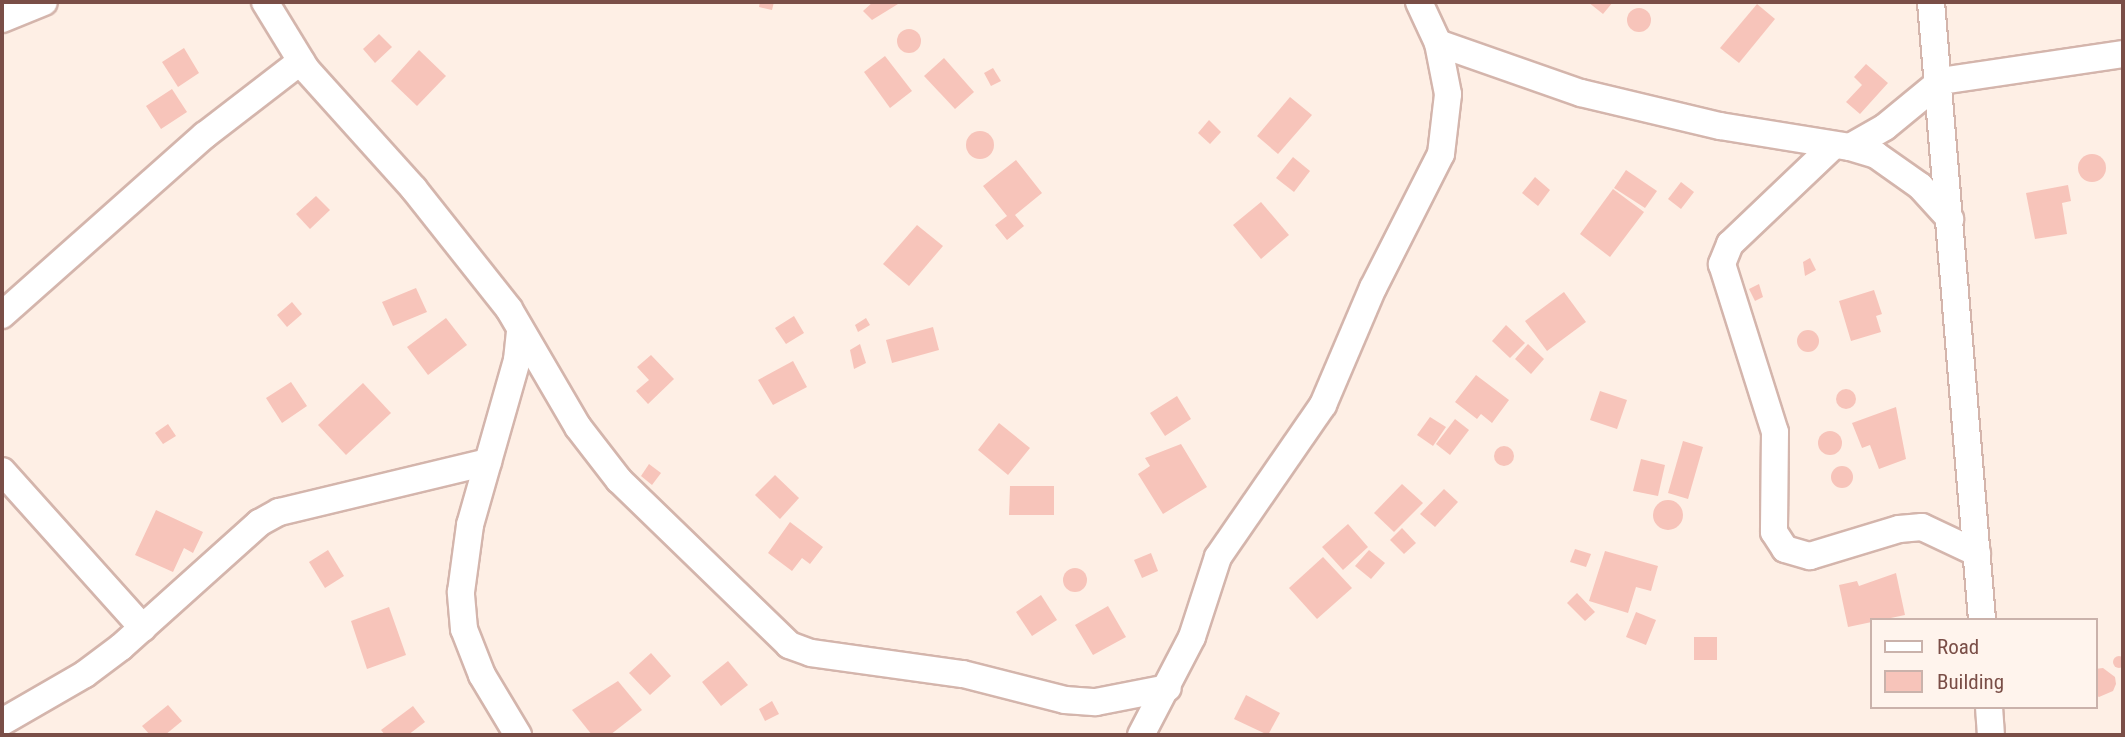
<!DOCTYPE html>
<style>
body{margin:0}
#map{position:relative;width:2125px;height:737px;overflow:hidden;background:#feefe5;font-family:"Roboto Condensed",sans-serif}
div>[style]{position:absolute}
.building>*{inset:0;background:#f7c4ba}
.round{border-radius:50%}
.roads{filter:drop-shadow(2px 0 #d4b5ac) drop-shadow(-2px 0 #d4b5ac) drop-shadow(0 2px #d4b5ac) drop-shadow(0 -2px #d4b5ac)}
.minor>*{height:26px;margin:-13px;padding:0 13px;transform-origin:13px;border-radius:13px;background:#fff}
span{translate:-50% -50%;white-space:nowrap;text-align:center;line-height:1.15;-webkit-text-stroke:7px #fff4ed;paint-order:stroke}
.frame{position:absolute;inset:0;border:4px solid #7a4e47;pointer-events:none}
.legend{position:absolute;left:1870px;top:618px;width:228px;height:91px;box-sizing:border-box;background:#fff4ed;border:2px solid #cab2ab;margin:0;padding:9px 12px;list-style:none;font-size:21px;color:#7a4e47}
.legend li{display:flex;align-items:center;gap:14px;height:35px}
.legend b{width:35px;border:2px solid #cab2ab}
</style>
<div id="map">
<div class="building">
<i style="clip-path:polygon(760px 2px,774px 2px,772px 10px,759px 7px)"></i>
<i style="clip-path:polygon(873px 2px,896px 2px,898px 4px,872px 20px,863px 11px)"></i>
<i style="clip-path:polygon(1588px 2px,1613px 2px,1603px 14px)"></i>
<i style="clip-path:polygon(1757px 4px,1775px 19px,1739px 63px,1720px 48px)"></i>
<i class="round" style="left:1627px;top:8px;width:24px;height:24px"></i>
<i class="round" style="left:897px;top:29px;width:24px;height:24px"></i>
<i style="clip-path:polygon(379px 34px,392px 47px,375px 63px,363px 49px)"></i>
<i style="clip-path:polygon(184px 48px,199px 73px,178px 87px,162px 62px)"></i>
<i style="clip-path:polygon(419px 50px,446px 76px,417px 106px,391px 81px)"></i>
<i style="clip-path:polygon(885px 56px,912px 91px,890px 108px,864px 72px)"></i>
<i style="clip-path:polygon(944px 58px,974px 92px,955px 109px,924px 76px)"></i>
<i style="clip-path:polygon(1866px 64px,1888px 83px,1860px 114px,1846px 102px,1862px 85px,1854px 77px)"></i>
<i style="clip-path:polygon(993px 68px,1001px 81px,991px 86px,984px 73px)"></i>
<i style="clip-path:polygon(172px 89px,187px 112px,161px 129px,146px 106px)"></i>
<i style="clip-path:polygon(1290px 97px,1312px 115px,1278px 154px,1257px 136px)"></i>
<i style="clip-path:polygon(1209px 120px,1221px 132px,1210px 144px,1198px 133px)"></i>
<i class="round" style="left:966px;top:131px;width:28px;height:28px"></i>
<i class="round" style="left:2078px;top:154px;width:28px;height:28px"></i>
<i style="clip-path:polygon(1293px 157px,1310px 171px,1294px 192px,1276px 178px)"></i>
<i style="clip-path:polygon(1016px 160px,1042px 193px,1015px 215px,1024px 226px,1007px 240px,995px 225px,1007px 216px,983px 186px)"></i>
<i style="clip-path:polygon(1626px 170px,1657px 191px,1645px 208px,1614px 188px)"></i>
<i style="clip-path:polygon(1535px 177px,1550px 190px,1538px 206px,1522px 193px)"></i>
<i style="clip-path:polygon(1681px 182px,1694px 192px,1681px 209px,1668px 199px)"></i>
<i style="clip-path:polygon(2068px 185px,2071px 201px,2062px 203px,2067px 234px,2035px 239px,2026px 193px)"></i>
<i style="clip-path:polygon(1613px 189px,1644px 212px,1610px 257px,1580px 234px)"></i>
<i style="clip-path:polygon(316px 196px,330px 210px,310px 229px,296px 214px)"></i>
<i style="clip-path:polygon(1261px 202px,1289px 235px,1261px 259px,1233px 225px)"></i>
<i style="clip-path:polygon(917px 225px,943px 246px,909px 286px,883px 264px)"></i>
<i style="clip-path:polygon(1810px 258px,1816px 270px,1805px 276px,1803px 262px)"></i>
<i style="clip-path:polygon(1759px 284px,1763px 297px,1755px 301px,1749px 289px)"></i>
<i style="clip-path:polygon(416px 288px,427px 312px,393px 326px,382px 302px)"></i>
<i style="clip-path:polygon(1874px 290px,1882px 314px,1876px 316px,1881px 332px,1851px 341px,1839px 301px)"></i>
<i style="clip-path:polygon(1564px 292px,1586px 322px,1547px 351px,1525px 321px)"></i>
<i style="clip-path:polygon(292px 302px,302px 314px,287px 327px,277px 315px)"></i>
<i style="clip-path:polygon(794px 316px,804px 333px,786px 344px,775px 328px)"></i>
<i style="clip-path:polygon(446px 318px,467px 345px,428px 375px,407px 347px)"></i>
<i style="clip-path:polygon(866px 318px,870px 325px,858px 332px,855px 325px)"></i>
<i style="clip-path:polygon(1506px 325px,1525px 343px,1510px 358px,1492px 341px)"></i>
<i style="clip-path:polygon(933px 327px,939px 350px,892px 363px,886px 340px)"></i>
<i class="round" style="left:1797px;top:330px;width:22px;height:22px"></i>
<i style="clip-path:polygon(860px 344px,866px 363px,854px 369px,850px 350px)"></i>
<i style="clip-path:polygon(1528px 344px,1544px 359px,1531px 374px,1515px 359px)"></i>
<i style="clip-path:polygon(651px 355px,674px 379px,648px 404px,636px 391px,649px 380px,637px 367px)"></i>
<i style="clip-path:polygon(793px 361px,807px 387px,773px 405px,758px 380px)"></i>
<i style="clip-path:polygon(1476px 375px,1509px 400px,1492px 423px,1481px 414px,1477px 419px,1455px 402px)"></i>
<i style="clip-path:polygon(291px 382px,307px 406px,282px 423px,266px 398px)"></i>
<i style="clip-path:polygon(363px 383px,391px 413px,346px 455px,318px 425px)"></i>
<i class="round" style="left:1836px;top:389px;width:20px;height:20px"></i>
<i style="clip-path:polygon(1600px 391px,1627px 400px,1617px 429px,1590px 420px)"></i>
<i style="clip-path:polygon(1177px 396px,1191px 419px,1165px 436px,1150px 413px)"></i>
<i style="clip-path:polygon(1896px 407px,1906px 459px,1879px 469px,1870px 445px,1862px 448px,1852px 423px)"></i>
<i style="clip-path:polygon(1430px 417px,1446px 427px,1433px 446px,1417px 435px)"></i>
<i style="clip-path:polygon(1455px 419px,1469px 430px,1450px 455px,1436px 444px)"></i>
<i style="clip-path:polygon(999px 423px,1030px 448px,1008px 475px,978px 450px)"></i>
<i style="clip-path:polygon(168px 424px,176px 436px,163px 444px,155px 433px)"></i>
<i class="round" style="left:1818px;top:431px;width:24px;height:24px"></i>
<i style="clip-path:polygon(1683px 441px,1703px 447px,1688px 499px,1668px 493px)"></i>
<i style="clip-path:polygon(1181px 444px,1207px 487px,1163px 514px,1138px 474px,1150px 466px,1145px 458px)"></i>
<i class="round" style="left:1494px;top:446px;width:20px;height:20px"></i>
<i style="clip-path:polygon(1641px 459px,1665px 465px,1658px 496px,1633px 491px)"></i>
<i style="clip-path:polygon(649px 464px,661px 473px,652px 485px,641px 476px)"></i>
<i class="round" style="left:1831px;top:466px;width:22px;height:22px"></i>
<i style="clip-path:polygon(775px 475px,799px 498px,780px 519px,755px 495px)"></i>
<i style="clip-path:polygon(1402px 484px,1423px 503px,1394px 532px,1374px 513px)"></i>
<i style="clip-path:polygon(1010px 486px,1054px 486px,1054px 515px,1009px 515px)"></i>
<i style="clip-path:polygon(1444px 489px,1458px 502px,1435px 527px,1420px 514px)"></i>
<i class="round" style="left:1653px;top:500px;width:30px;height:30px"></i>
<i style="clip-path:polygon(156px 510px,203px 532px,193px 553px,184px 548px,173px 572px,135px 555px)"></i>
<i style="clip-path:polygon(790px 522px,823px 547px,810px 564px,802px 558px,792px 571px,768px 553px)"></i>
<i style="clip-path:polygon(1348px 524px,1368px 547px,1343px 570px,1322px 547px)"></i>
<i style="clip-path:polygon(1402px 528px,1416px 543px,1404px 554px,1390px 540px)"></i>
<i style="clip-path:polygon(1575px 549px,1591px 554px,1586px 567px,1570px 562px)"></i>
<i style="clip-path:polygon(328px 550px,344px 576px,325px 588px,309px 562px)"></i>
<i style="clip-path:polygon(1369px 550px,1385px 563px,1371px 579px,1355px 566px)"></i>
<i style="clip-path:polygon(1605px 551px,1658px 566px,1651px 591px,1636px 587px,1628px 613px,1589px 601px)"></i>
<i style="clip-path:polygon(1151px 553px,1158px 571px,1142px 578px,1134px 560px)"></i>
<i style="clip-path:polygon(1323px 557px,1352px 588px,1317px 619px,1289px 588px)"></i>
<i class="round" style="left:1063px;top:568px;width:24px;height:24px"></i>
<i style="clip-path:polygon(1896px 573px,1905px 615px,1848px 627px,1839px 585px,1857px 581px,1859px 586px)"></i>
<i style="clip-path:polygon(1577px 593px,1595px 612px,1585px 621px,1567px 603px)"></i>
<i style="clip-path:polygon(1041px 595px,1057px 620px,1032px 636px,1016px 612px)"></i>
<i style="clip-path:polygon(1108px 606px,1126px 637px,1093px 655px,1075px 625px)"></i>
<i style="clip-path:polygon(389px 607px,406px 655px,367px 669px,351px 621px)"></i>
<i style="clip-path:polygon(1636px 612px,1656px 620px,1646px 645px,1626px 637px)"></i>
<i style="clip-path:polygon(1694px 637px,1717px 637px,1717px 660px,1694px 660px)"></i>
<i style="clip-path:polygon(651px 653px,671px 676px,650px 695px,629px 673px)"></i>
<i class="round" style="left:2113px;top:656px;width:12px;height:12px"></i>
<i style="clip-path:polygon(728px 661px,748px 685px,721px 706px,702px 682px)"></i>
<i style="clip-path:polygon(2103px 668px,2115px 677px,2116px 684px,2113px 691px,2099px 697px,2095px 695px,2095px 669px)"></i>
<i style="clip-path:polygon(618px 681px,642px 710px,610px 735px,592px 735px,572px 710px)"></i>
<i style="clip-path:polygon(1246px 695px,1280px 713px,1268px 735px,1234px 719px)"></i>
<i style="clip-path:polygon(772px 701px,779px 714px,765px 721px,759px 709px)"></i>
<i style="clip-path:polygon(168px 705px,182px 721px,165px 735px,150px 735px,142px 726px)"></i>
<i style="clip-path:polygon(413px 706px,425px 722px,408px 735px,385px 735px,381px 730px)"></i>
</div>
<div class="roads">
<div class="minor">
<i style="left:265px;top:2px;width:79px;rotate:58.5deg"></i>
<i style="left:306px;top:69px;width:161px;rotate:48deg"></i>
<i style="left:414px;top:189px;width:153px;rotate:51.6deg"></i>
<i style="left:509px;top:309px;width:137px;rotate:59.7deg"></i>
<i style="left:578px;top:427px;width:67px;rotate:52.3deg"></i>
<i style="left:619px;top:480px;width:237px;rotate:44.1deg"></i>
<i style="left:789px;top:645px;width:23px;rotate:20deg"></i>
<i style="left:811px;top:653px;width:153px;rotate:7.9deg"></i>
<i style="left:963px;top:674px;width:105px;rotate:14.3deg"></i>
<i style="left:1065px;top:700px;width:31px;rotate:4deg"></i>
<i style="left:1096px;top:702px;width:73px;rotate:-11deg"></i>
<i style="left:1931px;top:2px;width:620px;rotate:85.28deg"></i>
<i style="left:2px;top:19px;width:45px;rotate:-22deg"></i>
<i style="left:1438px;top:43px;width:151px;rotate:19.3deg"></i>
<i style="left:1581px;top:93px;width:143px;rotate:13.4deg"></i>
<i style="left:1720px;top:126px;width:132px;rotate:9.2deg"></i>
<i style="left:1850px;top:147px;width:27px;rotate:17deg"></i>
<i style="left:1876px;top:155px;width:54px;rotate:35.2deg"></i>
<i style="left:1920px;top:186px;width:45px;rotate:47.7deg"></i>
<i style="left:1833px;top:146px;width:142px;rotate:136.4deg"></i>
<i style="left:1730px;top:244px;width:22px;rotate:112deg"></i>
<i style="left:1722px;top:264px;width:176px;rotate:72.5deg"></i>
<i style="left:1775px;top:432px;width:100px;rotate:90.6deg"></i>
<i style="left:1774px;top:532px;width:20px;rotate:57deg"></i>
<i style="left:1785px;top:549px;width:26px;rotate:16deg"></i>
<i style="left:1810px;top:556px;width:93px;rotate:-16.9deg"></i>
<i style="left:1899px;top:529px;width:23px;rotate:-5deg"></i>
<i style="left:1922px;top:527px;width:61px;rotate:25.3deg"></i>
<i style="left:1850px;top:147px;width:40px;rotate:-29.7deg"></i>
<i style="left:1885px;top:127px;width:72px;rotate:-39.4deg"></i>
<i style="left:1941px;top:81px;width:184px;rotate:-8.4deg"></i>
<i style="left:2px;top:315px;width:271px;rotate:-41.6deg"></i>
<i style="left:205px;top:135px;width:121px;rotate:-37.6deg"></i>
<i style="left:2px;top:471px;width:211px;rotate:48.1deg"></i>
<i style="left:1989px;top:707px;width:28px;rotate:86deg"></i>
<i style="left:2px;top:722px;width:96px;rotate:-30deg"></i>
<i style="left:85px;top:674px;width:45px;rotate:-36.9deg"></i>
<i style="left:121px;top:647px;width:186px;rotate:-41.9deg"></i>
<i style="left:259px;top:523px;width:23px;rotate:-29deg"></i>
<i style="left:279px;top:512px;width:215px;rotate:-13.5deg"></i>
<i style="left:518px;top:735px;width:70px;rotate:-121deg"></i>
<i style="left:482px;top:675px;width:49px;rotate:-111.4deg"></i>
<i style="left:464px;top:629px;width:37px;rotate:-95deg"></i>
<i style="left:461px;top:592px;width:68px;rotate:-82.3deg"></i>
<i style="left:470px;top:525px;width:172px;rotate:-74.1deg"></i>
<i style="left:517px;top:360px;width:27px;rotate:-84deg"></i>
<i style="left:1141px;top:735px;width:110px;rotate:-62.5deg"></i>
<i style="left:1192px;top:637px;width:84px;rotate:-72deg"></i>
<i style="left:1218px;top:557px;width:185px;rotate:-55.4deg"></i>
<i style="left:1323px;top:405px;width:127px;rotate:-66.9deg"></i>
<i style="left:1373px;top:288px;width:150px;rotate:-63.1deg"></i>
<i style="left:1441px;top:154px;width:60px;rotate:-83.3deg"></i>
<i style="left:1448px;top:94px;width:52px;rotate:-101.1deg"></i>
<i style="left:1438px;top:43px;width:45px;rotate:-114.9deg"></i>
</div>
</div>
<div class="frame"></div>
<ul class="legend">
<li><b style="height:9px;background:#fff"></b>Road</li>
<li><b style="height:19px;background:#f7c4ba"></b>Building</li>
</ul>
</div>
